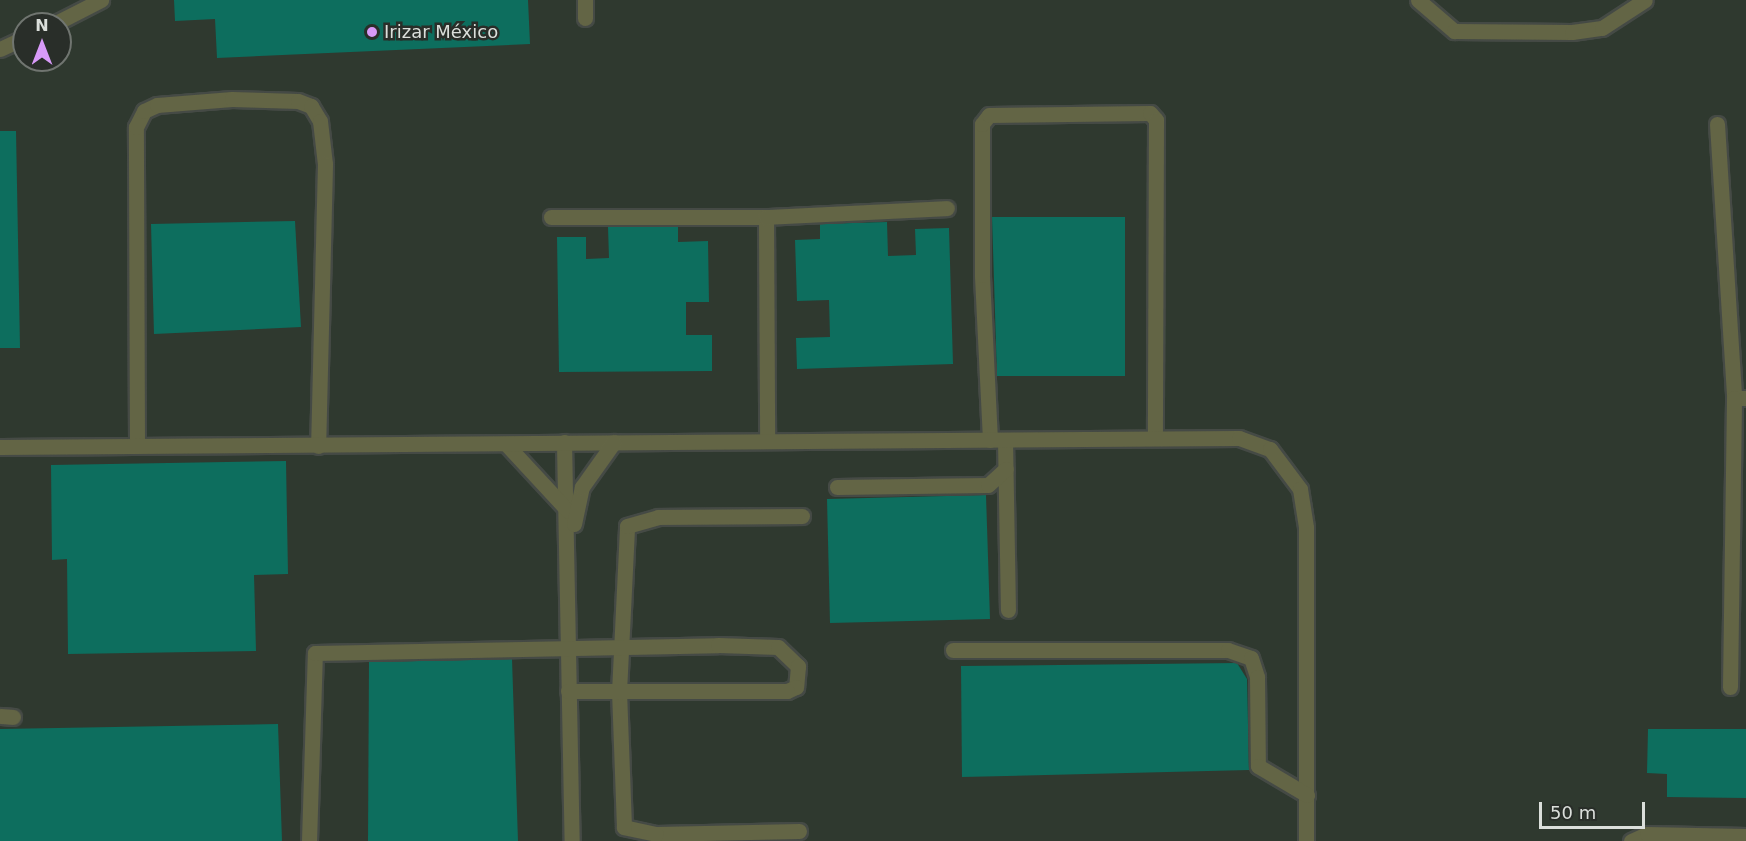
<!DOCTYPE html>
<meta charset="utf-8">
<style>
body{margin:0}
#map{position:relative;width:1746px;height:841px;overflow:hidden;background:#292e29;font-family:"DejaVu Sans",sans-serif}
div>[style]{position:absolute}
.built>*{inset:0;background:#2f392f}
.building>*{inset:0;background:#0d6e5e}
.roads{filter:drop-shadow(2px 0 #454a45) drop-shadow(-2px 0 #454a45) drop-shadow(0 2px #454a45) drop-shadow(0 -2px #454a45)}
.minor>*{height:15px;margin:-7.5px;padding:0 7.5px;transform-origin:7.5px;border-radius:7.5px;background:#636545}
.dots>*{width:16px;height:16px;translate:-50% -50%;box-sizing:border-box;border:3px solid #292e29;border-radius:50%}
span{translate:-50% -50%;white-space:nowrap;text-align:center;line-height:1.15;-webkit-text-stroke:5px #292e29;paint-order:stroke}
.poi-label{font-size:18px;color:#dbdfdb}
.left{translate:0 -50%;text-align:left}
.north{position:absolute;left:12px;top:12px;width:60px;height:60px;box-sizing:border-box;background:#292e29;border:2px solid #707570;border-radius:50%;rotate:0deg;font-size:16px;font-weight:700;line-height:24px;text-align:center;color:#dbdfdb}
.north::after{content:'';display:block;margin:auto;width:21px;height:27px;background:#d89af8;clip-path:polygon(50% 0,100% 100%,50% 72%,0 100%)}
.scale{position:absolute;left:1539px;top:802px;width:106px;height:27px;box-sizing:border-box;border:3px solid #dbdfdb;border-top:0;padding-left:8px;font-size:18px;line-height:21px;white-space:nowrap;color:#dbdfdb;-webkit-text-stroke:4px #292e29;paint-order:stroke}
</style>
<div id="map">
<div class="built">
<i style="clip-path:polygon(evenodd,0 0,1746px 0,1746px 841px,0 841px,0 0,24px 24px,60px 24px,60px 60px,24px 60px,24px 24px)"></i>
</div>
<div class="building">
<i style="clip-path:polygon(174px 0,528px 0,530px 44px,217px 58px,215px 19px,175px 21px)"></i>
<i style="clip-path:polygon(0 131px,16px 131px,20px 348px,0 348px)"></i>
<i style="clip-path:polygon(992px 217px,1125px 217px,1125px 376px,997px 376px)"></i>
<i style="clip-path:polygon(295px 221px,301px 327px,154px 334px,151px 224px)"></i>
<i style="clip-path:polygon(887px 222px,888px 256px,916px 255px,915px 229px,949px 228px,953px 364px,797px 369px,796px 338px,830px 337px,829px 300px,797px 301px,795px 240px,820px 239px,820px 224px)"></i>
<i style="clip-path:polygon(608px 227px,678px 227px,678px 242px,708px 241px,709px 302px,686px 302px,686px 335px,712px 335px,712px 371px,559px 372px,557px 237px,586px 237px,586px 259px,609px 258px)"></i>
<i style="clip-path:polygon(286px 461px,288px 574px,254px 575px,256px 651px,68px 654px,67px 559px,52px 560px,51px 465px)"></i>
<i style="clip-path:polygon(986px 495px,990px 619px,830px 623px,827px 499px)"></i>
<i style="clip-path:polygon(512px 659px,518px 841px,368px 841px,369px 662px)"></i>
<i style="clip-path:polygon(1237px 663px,1247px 679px,1249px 770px,962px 777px,961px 666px)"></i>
<i style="clip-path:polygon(278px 724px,282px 841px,0 841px,0 729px)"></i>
<i style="clip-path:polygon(1648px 729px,1746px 729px,1746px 798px,1667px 797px,1667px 774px,1647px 773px)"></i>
</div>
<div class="roads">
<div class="minor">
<i style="left:1418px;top:0;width:48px;rotate:40.7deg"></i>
<i style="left:1454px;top:31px;width:118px;rotate:0.5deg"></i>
<i style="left:1572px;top:32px;width:30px;rotate:-8deg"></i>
<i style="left:1602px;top:28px;width:51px;rotate:-33.1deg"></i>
<i style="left:585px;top:18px;width:18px;rotate:-90deg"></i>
<i style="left:54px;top:24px;width:53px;rotate:-27.1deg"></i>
<i style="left:0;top:49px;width:26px;rotate:-25deg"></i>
<i style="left:1717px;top:124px;width:275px;rotate:86.4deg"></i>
<i style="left:1734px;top:398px;width:12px"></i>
<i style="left:551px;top:217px;width:215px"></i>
<i style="left:766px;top:217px;width:224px;rotate:89.7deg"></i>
<i style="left:766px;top:217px;width:181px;rotate:-2.8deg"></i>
<i style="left:990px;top:440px;width:165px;rotate:-92.8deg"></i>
<i style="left:982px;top:275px;width:151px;rotate:-90deg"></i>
<i style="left:982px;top:124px;width:11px;rotate:-52deg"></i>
<i style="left:989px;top:115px;width:161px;rotate:-0.7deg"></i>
<i style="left:1150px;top:113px;width:9px;rotate:49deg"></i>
<i style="left:1156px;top:120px;width:317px;rotate:90.2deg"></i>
<i style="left:1005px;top:440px;width:170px;rotate:89deg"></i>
<i style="left:564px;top:442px;width:399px;rotate:88.9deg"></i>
<i style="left:506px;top:444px;width:91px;rotate:47.2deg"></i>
<i style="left:137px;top:445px;width:318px;rotate:-90.2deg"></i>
<i style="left:136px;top:127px;width:18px;rotate:-63deg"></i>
<i style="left:144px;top:111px;width:14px;rotate:-25deg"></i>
<i style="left:157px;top:105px;width:75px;rotate:-4.6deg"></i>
<i style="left:232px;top:99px;width:66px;rotate:1.7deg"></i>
<i style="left:298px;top:101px;width:14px;rotate:21deg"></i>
<i style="left:311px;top:106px;width:17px;rotate:59deg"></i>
<i style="left:320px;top:121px;width:43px;rotate:83.4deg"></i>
<i style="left:325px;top:164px;width:282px;rotate:91.4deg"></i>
<i style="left:0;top:447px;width:1239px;rotate:-0.42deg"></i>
<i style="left:1239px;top:438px;width:33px;rotate:20deg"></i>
<i style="left:1270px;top:449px;width:50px;rotate:53.1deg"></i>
<i style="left:1300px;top:489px;width:39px;rotate:81deg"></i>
<i style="left:1306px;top:528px;width:313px;rotate:90deg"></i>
<i style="left:837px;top:487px;width:151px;rotate:-0.8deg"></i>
<i style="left:988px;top:485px;width:24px;rotate:-42deg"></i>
<i style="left:574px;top:524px;width:38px;rotate:-78deg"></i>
<i style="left:582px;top:487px;width:55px;rotate:-54.6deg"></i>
<i style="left:953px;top:650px;width:275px"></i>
<i style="left:1228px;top:650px;width:24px;rotate:19deg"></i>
<i style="left:1251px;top:658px;width:20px;rotate:72deg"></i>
<i style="left:1257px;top:677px;width:89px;rotate:89.4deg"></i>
<i style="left:1258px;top:766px;width:57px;rotate:30.6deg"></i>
<i style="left:1730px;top:687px;width:289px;rotate:-89.2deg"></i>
<i style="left:0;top:716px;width:13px;rotate:4deg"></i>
<i style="left:799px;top:831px;width:143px;rotate:178.8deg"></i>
<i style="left:656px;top:834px;width:33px;rotate:-168deg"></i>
<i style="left:624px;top:827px;width:135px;rotate:-92.1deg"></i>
<i style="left:619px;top:692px;width:166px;rotate:-87.2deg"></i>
<i style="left:627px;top:526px;width:32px;rotate:-16deg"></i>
<i style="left:658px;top:517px;width:144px;rotate:-0.4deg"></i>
<i style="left:309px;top:841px;width:188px;rotate:-88.2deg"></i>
<i style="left:315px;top:653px;width:403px;rotate:-1.1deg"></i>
<i style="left:718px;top:645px;width:60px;rotate:1.9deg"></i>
<i style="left:778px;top:647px;width:28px;rotate:44deg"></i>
<i style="left:798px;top:666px;width:21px;rotate:95deg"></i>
<i style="left:796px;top:687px;width:10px;rotate:156deg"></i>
<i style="left:787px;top:691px;width:219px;rotate:180deg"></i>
<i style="left:1631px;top:841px;width:17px;rotate:-24deg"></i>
<i style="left:1647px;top:834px;width:99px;rotate:1.2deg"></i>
</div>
</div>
<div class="dots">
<i style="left:372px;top:32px;background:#d89af8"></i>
</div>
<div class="poi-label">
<span class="left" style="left:384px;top:32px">Irizar México</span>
</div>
<div class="north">N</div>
<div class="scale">50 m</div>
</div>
